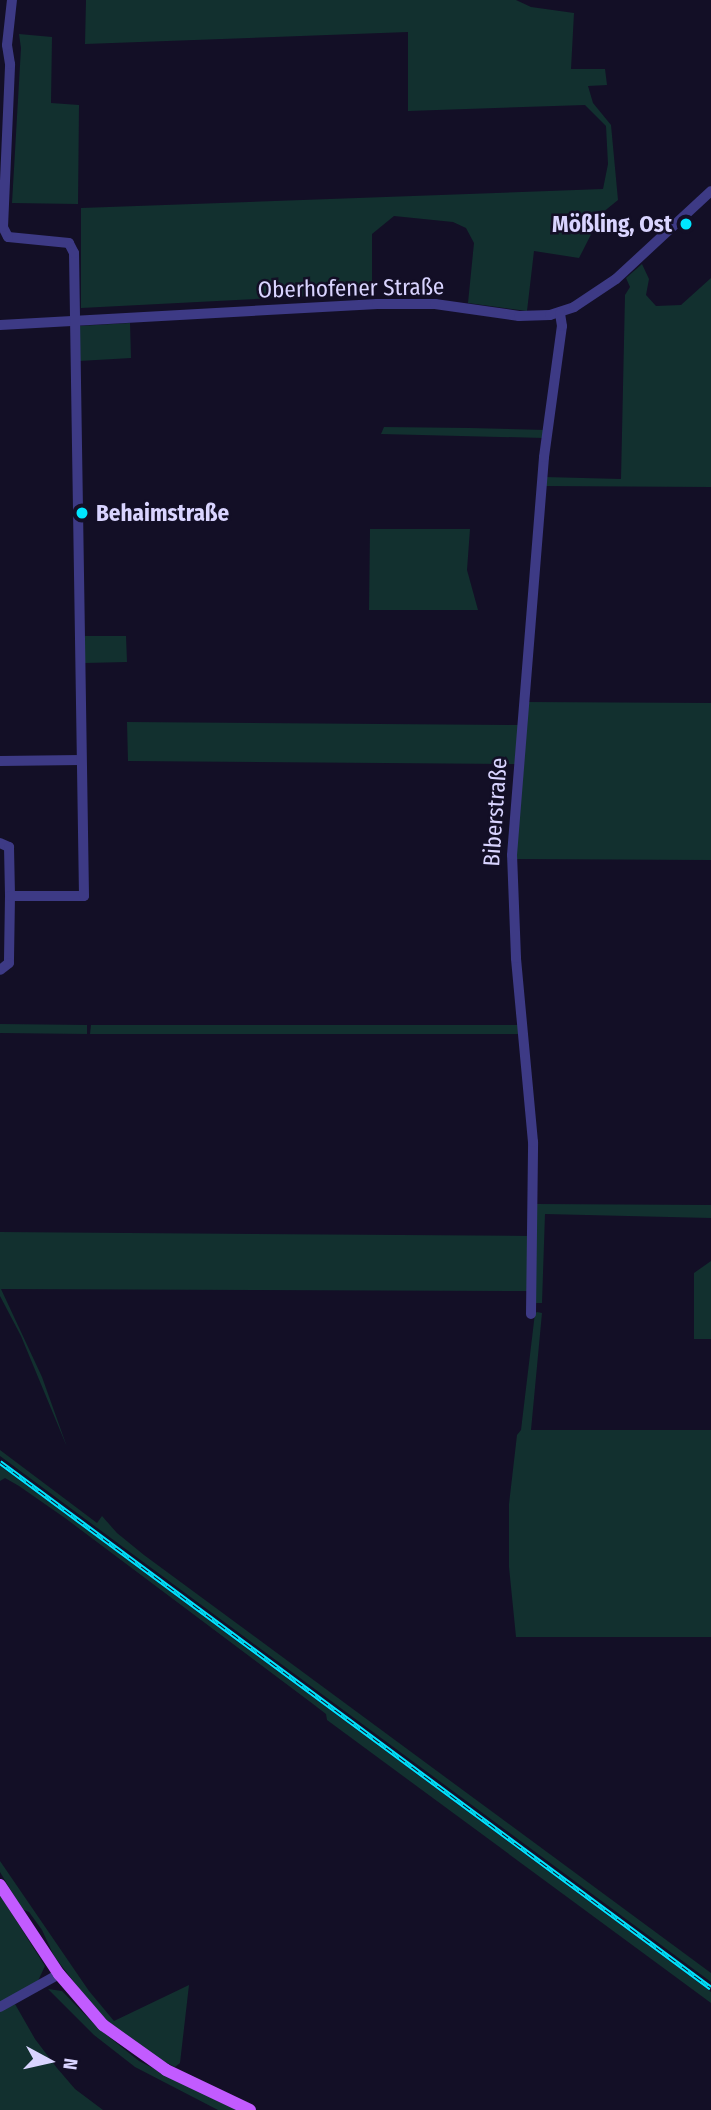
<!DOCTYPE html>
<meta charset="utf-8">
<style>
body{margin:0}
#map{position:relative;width:711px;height:2110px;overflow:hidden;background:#130f26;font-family:"Fira Sans Condensed",sans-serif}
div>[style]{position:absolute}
.green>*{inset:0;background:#12302f}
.minor>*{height:10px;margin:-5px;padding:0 5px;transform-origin:5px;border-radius:5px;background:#3d3a85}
.major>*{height:12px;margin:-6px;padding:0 6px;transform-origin:6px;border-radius:6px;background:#c25bff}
.rail>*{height:5px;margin-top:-2.5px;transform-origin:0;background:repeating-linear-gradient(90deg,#130f26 0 8px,#00e5ff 0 16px);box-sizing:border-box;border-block:2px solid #00e5ff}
.dots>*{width:19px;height:19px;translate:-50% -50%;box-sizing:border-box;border:4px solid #130f26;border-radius:50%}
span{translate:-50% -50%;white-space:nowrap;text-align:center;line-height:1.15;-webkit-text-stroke:5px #130f26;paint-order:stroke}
.poi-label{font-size:23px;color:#d9d4ff;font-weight:700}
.right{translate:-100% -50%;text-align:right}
.left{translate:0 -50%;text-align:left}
.street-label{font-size:23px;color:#d9d4ff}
.north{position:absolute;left:14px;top:2026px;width:70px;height:70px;-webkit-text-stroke:5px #130f26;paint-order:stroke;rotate:98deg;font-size:19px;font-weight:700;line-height:28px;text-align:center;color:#d9d4ff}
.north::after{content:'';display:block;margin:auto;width:24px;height:32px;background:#d9d4ff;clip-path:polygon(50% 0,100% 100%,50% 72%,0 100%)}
</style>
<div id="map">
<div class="green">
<i style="clip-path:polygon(86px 0,516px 0,531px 7px,574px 13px,571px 69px,605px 69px,607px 85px,588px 86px,593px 103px,611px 125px,618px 200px,602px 213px,579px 258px,534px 251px,527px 311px,468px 303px,474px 243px,466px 228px,453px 222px,394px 216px,372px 234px,372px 293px,81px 308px,81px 208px,603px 189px,608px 164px,606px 126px,585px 105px,408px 111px,408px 32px,85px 44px)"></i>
<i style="clip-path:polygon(19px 34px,52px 37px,51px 103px,79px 105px,78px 204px,12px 203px,21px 48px)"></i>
<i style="clip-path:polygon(642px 264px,649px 279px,646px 295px,656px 306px,681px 305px,711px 278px,711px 487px,544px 486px,545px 477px,621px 479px,625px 295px,630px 287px,626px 278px)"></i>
<i style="clip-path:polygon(130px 323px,131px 358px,79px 361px,79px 326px)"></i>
<i style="clip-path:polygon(384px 427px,470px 428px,546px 430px,544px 438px,381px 434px)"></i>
<i style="clip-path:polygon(370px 529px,470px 529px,467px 570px,478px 610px,369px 610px)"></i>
<i style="clip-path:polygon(85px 636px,126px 636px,127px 662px,85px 663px)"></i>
<i style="clip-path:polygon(526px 702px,711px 703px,711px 860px,514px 859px)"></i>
<i style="clip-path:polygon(127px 722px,520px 725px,517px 764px,128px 761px)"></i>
<i style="clip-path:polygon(0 1024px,87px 1025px,87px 1034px,0 1033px)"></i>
<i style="clip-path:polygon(91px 1025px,521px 1025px,521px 1034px,90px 1034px)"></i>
<i style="clip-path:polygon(535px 1204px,711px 1205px,711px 1218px,545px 1214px,542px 1303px,536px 1303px)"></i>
<i style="clip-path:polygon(0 1232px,530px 1236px,529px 1291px,1px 1289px,42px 1377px,67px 1447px,21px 1336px,0 1296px)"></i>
<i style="clip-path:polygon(711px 1261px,711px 1339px,694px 1339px,694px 1273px)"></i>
<i style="clip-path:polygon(537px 1312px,542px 1313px,531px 1430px,711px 1430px,711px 1637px,516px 1637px,509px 1567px,509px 1504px,517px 1435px,521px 1430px,535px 1313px)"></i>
<i style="clip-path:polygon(0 1450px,97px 1523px,102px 1516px,117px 1533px,144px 1555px,711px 1973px,711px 1982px,0 1456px)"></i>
<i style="clip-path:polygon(0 1466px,711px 1992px,711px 2003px,327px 1720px,326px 1714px,313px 1704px,65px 1518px,19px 1486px,5px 1478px,0 1481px)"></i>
<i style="clip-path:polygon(0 1861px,89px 1991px,114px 2021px,189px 1985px,180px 2063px,175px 2067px,157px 2058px,118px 2031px,91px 2004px,54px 1956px,42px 1930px,29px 1912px,22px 1909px,0 1872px)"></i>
<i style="clip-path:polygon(0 1895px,45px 1966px,37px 1983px,0 2003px)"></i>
<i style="clip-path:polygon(48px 1989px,62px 1991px,99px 2029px,139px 2061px,236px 2110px,218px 2110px,135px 2067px,94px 2035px)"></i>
<i style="clip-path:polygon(15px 2004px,35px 2039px,57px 2068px,75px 2089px,103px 2110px,0 2110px,0 2011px)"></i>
</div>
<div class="minor">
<i style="left:0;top:325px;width:378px;rotate:-3.2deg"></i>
<i style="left:377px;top:304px;width:58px"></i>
<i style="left:435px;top:304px;width:85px;rotate:8.1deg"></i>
<i style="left:519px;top:316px;width:31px;rotate:-2deg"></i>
<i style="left:550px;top:315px;width:25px;rotate:-18deg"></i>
<i style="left:574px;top:307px;width:50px;rotate:-33.7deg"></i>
<i style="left:616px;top:279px;width:129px;rotate:-42.8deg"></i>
<i style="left:0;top:761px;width:81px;rotate:-0.7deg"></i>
<i style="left:0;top:843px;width:10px;rotate:24deg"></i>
<i style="left:9px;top:847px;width:49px;rotate:88.8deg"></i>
<i style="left:10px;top:896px;width:67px;rotate:90.9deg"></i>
<i style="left:9px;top:963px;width:11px;rotate:142deg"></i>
<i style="left:10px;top:896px;width:74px"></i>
<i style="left:84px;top:896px;width:643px;rotate:-90.89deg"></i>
<i style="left:74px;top:253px;width:11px;rotate:-117deg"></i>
<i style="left:69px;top:243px;width:61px;rotate:-174.4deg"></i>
<i style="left:8px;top:237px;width:11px;rotate:-117deg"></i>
<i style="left:3px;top:227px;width:163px;rotate:-87.5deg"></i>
<i style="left:10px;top:64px;width:19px;rotate:-99deg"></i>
<i style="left:7px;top:45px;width:45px;rotate:-83.7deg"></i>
<i style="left:531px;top:1314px;width:172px;rotate:-89.3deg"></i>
<i style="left:533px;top:1142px;width:185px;rotate:-95.3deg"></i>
<i style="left:516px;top:958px;width:103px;rotate:-92.2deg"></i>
<i style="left:512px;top:855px;width:399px;rotate:-85.4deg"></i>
<i style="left:544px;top:457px;width:132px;rotate:-82.2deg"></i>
<i style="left:562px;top:326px;width:13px;rotate:-99deg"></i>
<i style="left:0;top:2007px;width:68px;rotate:-29.2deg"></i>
</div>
<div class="major">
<i style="left:0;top:1885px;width:107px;rotate:56.5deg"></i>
<i style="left:59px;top:1974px;width:67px;rotate:49.2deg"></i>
<i style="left:103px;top:2025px;width:77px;rotate:35.5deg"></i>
<i style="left:166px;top:2070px;width:93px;rotate:25.5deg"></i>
</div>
<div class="rail">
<i style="left:0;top:1462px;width:884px;rotate:36.49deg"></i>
</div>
<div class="dots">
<i style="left:686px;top:224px;background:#00e5ff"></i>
<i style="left:82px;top:513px;background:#00e5ff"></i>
</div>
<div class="poi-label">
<span class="right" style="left:672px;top:224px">Mößling, Ost</span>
<span class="left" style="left:96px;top:513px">Behaimstraße</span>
</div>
<div class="street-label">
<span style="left:351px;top:288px;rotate:-1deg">Oberhofener Straße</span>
<span style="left:495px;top:812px;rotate:-86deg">Biberstraße</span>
</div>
<div class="north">N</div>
</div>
